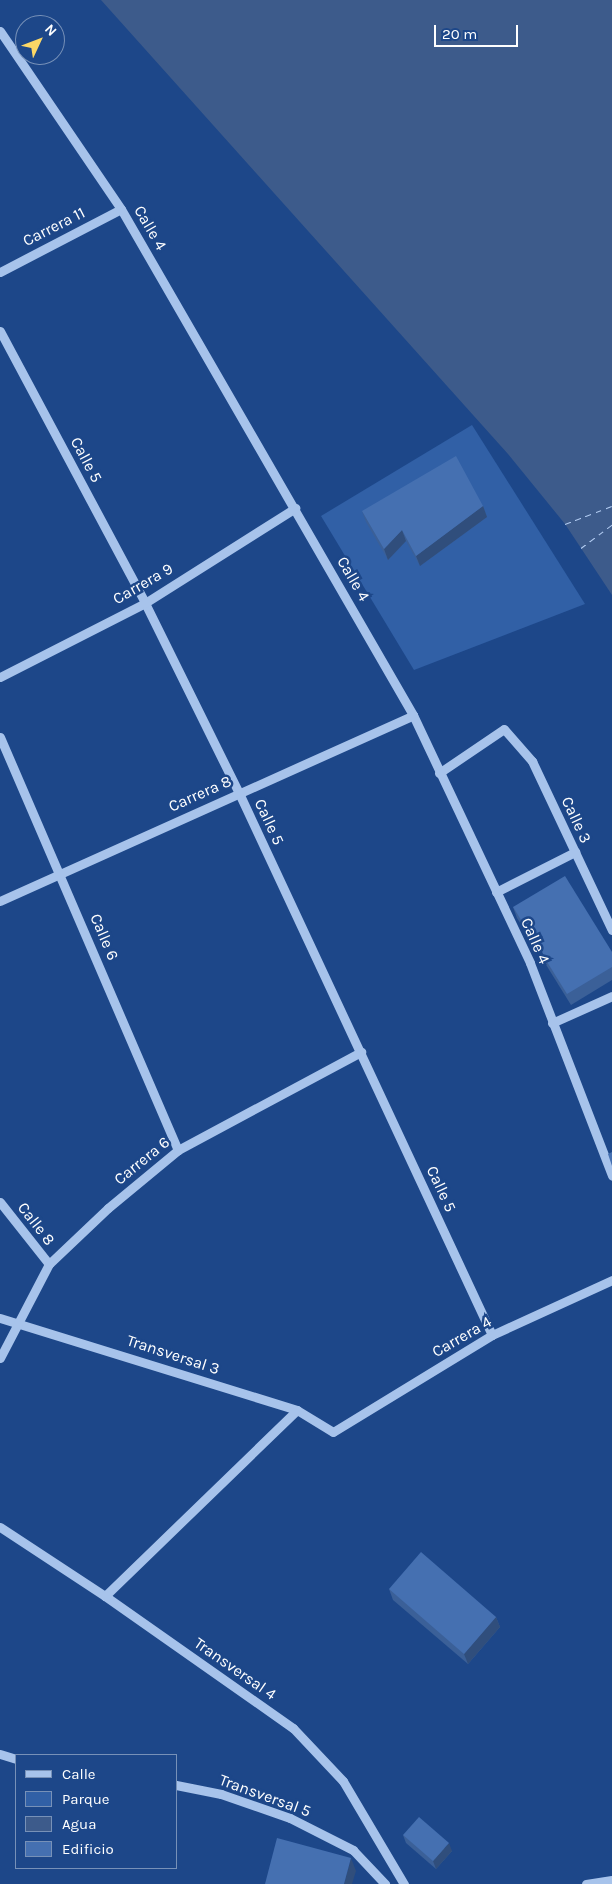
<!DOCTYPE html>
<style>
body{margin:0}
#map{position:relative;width:612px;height:1884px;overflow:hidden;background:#1d4789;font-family:Karla,sans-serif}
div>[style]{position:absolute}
.green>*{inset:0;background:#3160a6}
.water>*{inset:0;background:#3d5b8b}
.ferry>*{height:1px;margin-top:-0.5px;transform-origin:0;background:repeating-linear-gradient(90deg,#b3cdf3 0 6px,transparent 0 11px)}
.minor>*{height:9px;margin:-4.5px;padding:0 4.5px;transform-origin:4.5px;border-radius:4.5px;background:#a7c3eb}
.wall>*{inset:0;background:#3b6098}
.shaded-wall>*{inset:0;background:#304e7c}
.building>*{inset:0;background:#4570b1}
span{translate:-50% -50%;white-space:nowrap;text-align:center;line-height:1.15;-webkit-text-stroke:5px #1d4789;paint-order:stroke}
.street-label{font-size:16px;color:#fff}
.legend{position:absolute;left:15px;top:1754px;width:162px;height:115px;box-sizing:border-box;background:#1d4789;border:1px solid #7791b8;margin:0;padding:6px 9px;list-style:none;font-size:15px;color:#fff}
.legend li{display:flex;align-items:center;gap:10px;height:25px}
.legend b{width:25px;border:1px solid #7791b8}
.north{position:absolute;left:15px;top:15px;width:50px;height:50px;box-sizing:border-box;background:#1d4789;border:1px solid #7791b8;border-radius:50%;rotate:47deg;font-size:14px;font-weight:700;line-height:20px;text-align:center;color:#fff}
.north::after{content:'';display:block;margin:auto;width:18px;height:22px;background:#fbd766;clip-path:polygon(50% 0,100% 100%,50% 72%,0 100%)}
.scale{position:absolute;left:434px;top:25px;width:84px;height:22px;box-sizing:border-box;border:2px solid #fff;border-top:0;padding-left:6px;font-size:15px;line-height:18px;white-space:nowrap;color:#fff;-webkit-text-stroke:4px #1d4789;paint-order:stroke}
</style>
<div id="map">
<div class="green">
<i style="clip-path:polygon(472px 425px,585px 604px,414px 670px,321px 516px)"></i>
</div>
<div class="water">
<i style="clip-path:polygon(101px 0,612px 0,612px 595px,565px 524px,508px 454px)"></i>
</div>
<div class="ferry">
<i style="left:565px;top:524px;width:50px;rotate:-21deg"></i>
<i style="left:581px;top:548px;width:39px;rotate:-37deg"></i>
</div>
<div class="minor">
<i style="left:0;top:31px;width:215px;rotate:55.8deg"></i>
<i style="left:121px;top:209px;width:584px;rotate:60.01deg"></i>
<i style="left:413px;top:715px;width:274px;rotate:64.7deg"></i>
<i style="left:530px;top:963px;width:228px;rotate:68.9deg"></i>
<i style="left:0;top:272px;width:136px;rotate:-27.5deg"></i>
<i style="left:0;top:331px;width:308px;rotate:61.9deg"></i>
<i style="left:145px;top:603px;width:212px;rotate:63.7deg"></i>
<i style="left:239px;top:793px;width:598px;rotate:64.98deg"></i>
<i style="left:0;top:677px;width:163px;rotate:-27deg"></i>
<i style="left:145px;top:603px;width:178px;rotate:-32.3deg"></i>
<i style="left:0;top:737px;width:450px;rotate:66.7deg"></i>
<i style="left:439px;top:773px;width:78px;rotate:-34.1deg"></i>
<i style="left:504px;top:729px;width:43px;rotate:48.8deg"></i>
<i style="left:532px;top:761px;width:187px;rotate:64.7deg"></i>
<i style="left:496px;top:892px;width:89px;rotate:-26.9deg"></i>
<i style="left:0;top:901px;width:453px;rotate:-24.2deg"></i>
<i style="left:552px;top:1023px;width:66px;rotate:-24.2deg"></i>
<i style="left:0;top:1202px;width:79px;rotate:51.7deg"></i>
<i style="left:0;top:1318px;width:311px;rotate:17.2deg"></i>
<i style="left:297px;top:1410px;width:42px;rotate:31.4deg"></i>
<i style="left:333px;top:1432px;width:186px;rotate:-31.4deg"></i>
<i style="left:492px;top:1335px;width:132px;rotate:-24.6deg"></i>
<i style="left:0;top:1358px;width:106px;rotate:-62.5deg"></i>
<i style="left:49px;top:1264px;width:81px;rotate:-43.5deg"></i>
<i style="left:108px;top:1208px;width:91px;rotate:-39.6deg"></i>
<i style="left:178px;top:1150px;width:208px;rotate:-28.2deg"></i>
<i style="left:0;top:1527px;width:126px;rotate:33.3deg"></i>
<i style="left:105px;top:1596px;width:230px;rotate:35.1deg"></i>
<i style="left:293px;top:1728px;width:73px;rotate:46.7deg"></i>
<i style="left:343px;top:1781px;width:120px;rotate:59.4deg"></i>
<i style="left:105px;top:1596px;width:267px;rotate:-44.1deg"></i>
<i style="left:0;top:1754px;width:17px;rotate:17deg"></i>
<i style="left:176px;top:1785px;width:46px;rotate:11.3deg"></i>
<i style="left:221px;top:1794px;width:73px;rotate:19.2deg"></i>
<i style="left:290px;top:1818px;width:71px;rotate:26.9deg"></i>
<i style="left:353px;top:1850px;width:47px;rotate:46.7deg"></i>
<i style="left:586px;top:1884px;width:26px;rotate:-9deg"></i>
</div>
<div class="wall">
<i style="clip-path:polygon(483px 506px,487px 517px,420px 566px,406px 541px,388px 560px,366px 522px,362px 511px)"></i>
<i style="clip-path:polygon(513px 907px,612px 952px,612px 980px,571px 1005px,517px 918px)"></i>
<i style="clip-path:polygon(389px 1589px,496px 1617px,500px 1627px,468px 1664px,393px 1600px)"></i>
<i style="clip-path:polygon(403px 1835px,452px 1851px,436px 1869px,406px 1843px)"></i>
</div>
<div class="shaded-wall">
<i style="clip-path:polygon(483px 506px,487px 517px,420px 566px,416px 556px)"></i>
<i style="clip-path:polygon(402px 530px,406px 541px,388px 560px,384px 549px)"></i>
<i style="clip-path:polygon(496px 1617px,500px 1627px,468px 1664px,464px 1654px)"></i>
<i style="clip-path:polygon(449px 1843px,452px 1851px,436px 1869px,433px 1861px)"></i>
<i style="clip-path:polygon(351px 1858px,356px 1871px,352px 1884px,344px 1884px)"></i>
</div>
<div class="building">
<i style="clip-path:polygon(456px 456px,483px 506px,416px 556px,402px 530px,384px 549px,362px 511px)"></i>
<i style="clip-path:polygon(565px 876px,612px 952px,612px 967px,567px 994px,513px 907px)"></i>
<i style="clip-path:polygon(612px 1152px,612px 1166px,608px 1154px)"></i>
<i style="clip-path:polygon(421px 1552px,496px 1617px,464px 1654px,389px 1589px)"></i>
<i style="clip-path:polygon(419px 1817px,449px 1843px,433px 1861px,403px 1835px)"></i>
<i style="clip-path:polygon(277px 1838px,351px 1858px,344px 1884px,265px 1884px)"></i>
</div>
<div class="street-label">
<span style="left:54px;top:227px;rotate:-27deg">Carrera 11</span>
<span style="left:150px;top:228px;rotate:60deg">Calle 4</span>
<span style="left:86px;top:460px;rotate:62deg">Calle 5</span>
<span style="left:353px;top:579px;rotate:60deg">Calle 4</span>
<span style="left:143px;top:584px;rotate:-30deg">Carrera 9</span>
<span style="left:200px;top:794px;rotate:-24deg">Carrera 8</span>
<span style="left:576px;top:820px;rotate:65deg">Calle 3</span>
<span style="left:269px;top:822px;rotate:65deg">Calle 5</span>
<span style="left:104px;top:937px;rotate:67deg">Calle 6</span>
<span style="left:535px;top:941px;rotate:66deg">Calle 4</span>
<span style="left:142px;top:1161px;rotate:-39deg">Carrera 6</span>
<span style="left:441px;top:1189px;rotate:65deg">Calle 5</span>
<span style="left:36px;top:1224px;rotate:52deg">Calle 8</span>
<span style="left:462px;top:1337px;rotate:-30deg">Carrera 4</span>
<span style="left:173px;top:1355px;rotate:18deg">Transversal 3</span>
<span style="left:235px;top:1669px;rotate:35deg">Transversal 4</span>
<span style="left:265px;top:1796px;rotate:20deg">Transversal 5</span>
</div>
<ul class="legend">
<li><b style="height:6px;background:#a7c3eb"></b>Calle</li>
<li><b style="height:14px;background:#3160a6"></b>Parque</li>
<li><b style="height:14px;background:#3d5b8b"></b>Agua</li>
<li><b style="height:14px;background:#4570b1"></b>Edificio</li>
</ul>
<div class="north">N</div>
<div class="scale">20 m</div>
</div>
